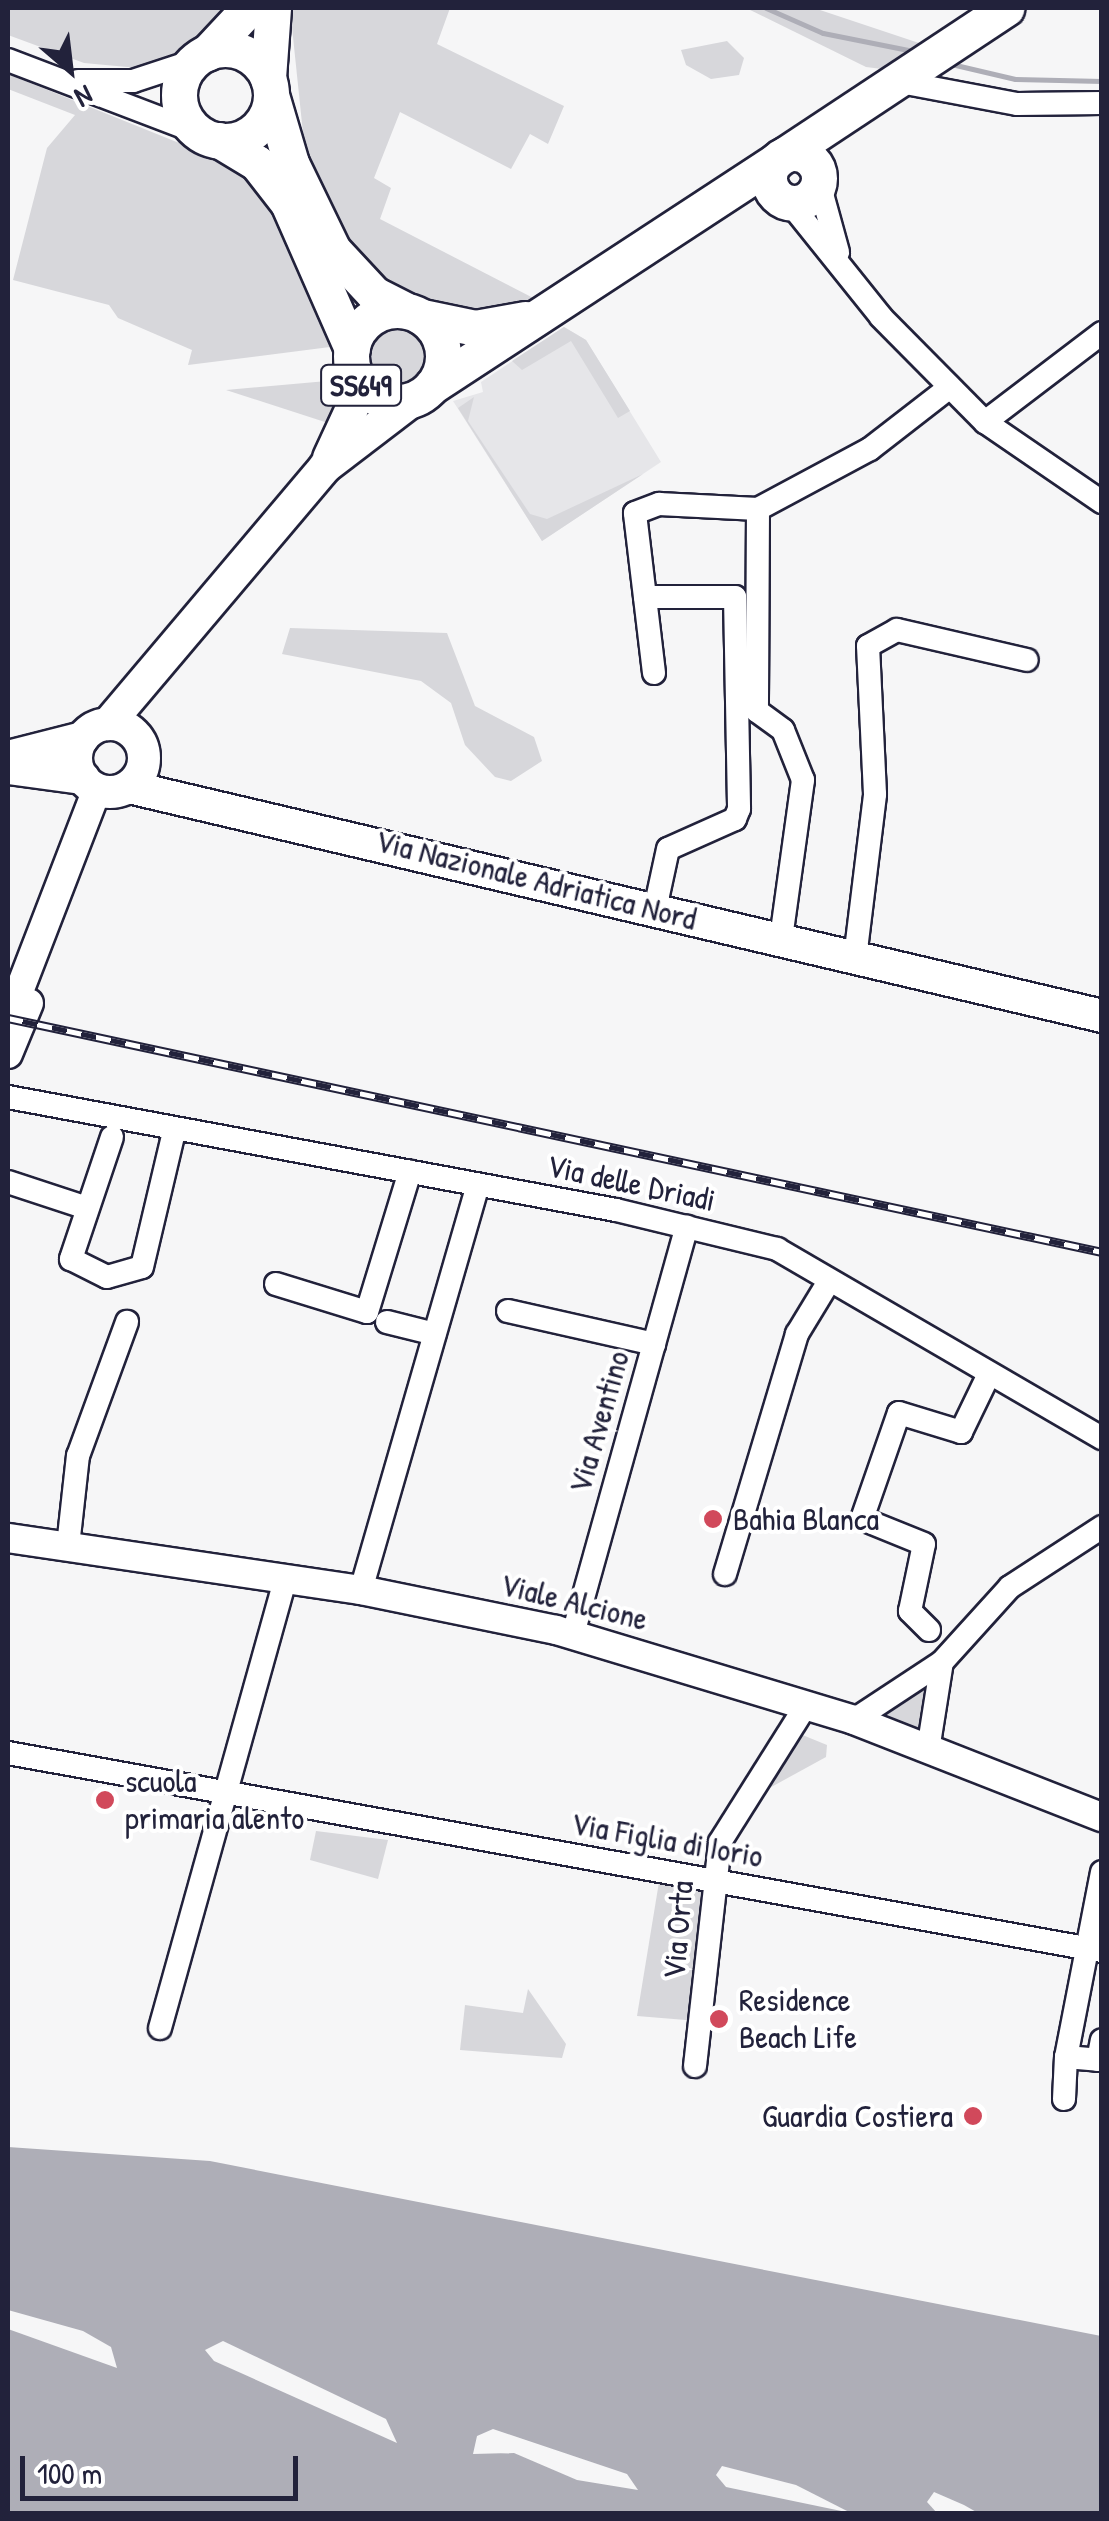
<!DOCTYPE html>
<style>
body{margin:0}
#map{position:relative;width:1109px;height:2521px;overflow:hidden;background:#f6f6f7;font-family:"Patrick Hand",sans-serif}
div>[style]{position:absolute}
.built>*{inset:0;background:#e6e6e9}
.green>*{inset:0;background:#d7d7db}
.round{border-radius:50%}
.water>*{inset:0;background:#aeaeb7}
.pier>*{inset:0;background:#f6f6f7}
.stream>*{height:5px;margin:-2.5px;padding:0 2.5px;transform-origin:2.5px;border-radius:2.5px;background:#aeaeb7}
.roads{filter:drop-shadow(2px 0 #22223b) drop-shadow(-2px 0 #22223b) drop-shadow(0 2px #22223b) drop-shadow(0 -2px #22223b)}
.minor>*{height:22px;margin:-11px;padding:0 11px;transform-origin:11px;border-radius:11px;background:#fff}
.tertiary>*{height:28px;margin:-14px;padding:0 14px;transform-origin:14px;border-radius:14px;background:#fff}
.secondary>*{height:32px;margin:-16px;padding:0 16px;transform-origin:16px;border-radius:16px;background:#fff}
.secondary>.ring{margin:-16px;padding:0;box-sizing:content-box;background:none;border:32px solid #fff;border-radius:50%}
.primary>*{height:35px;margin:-17.5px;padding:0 17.5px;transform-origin:17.5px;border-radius:17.5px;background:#fff}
.primary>.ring{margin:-17.5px;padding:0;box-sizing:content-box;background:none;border:35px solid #fff;border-radius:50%}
.rail>*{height:9px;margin-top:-4.5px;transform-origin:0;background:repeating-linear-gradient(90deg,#fff 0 15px,#22223b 0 30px);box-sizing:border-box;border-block:2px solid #22223b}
.dots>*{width:28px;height:28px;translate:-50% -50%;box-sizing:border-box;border:5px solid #fff;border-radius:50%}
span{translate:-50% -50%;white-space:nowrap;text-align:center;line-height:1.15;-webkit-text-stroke:8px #fff;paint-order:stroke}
.shield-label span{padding:2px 8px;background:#fff;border:2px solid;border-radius:8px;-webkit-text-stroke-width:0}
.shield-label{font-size:30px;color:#22223b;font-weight:700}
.street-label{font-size:32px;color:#22223b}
.poi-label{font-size:32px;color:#22223b}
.left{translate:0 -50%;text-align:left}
.right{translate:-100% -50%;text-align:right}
.frame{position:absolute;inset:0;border:10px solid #22223b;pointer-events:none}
.north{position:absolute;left:20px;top:20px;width:100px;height:100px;-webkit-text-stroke:8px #fff;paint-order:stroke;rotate:152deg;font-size:28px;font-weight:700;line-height:40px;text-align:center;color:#22223b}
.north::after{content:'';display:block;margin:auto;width:35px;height:45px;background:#22223b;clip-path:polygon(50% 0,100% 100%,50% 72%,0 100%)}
.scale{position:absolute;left:20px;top:2456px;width:278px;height:45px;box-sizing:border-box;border:5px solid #22223b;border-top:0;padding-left:12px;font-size:30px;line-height:35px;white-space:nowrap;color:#22223b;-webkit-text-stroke:8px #fff;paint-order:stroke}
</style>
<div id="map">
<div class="built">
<i style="clip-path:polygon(564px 327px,586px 340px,661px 462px,542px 541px,453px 401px,483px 392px,481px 382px)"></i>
</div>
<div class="green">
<i style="clip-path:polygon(8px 8px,236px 8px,194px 49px,138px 68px,84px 63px,8px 35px)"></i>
<i style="clip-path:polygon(290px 8px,450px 8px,437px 44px,564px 106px,548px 144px,530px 134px,511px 169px,400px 112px,374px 178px,391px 188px,380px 219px,543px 303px,511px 313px,441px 313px,382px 283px,351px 252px,306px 162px)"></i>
<i style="clip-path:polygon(746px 8px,814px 8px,925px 45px,890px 70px,866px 67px)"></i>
<i style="clip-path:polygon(727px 41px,744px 58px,739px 75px,711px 79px,686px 65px,681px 50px)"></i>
<i style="clip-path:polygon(8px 74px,261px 176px,337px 336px,330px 347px,188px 365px,192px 350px,118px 318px,109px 305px,13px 280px,47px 148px,75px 115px,8px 89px)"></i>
<i style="clip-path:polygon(564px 327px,586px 340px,630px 411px,618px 418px,571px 341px,522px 370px,512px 361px)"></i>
<i class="round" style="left:369px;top:328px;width:56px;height:56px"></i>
<i style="clip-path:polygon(327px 381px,342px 394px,328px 423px,226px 390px)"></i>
<i style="clip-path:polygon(474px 397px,468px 421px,530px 514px,547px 519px,643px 474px,542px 541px,458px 408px)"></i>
<i style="clip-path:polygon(290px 628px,447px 633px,475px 706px,534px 737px,542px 761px,511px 781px,495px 777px,465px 745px,451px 703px,421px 681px,282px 654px)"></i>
<i style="clip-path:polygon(927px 1687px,927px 1732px,878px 1712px,895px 1705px)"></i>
<i style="clip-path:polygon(800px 1734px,827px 1745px,826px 1757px,764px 1791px)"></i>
<i style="clip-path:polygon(316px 1831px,388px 1840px,378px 1879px,310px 1860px)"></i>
<i style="clip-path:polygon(659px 1882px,715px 1892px,698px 2021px,637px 2016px)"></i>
<i style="clip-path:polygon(528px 1989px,566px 2044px,562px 2058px,460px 2050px,465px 2005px,523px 2013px)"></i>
</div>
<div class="water">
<i style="clip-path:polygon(8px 2147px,210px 2161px,1101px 2336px,1101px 2513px,8px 2513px)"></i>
</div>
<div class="pier">
<i style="clip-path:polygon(8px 2310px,83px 2331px,111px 2347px,117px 2368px,8px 2329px)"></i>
<i style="clip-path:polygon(223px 2341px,386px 2419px,397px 2443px,214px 2361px,205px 2350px)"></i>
<i style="clip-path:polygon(493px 2429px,627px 2474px,638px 2490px,577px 2480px,514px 2453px,473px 2454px,477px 2436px)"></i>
<i style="clip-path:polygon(722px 2466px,796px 2485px,851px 2513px,726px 2487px,716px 2475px)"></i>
<i style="clip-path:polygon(934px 2492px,964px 2505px,978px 2513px,937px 2513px,927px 2502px)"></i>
</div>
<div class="stream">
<i style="left:766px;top:8px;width:62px;rotate:23.7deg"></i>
<i style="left:823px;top:33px;width:97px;rotate:11.3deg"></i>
<i style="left:947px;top:63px;width:70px;rotate:13.2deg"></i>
<i style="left:1015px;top:79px;width:87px;rotate:1.3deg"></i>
</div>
<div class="roads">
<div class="minor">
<i style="left:8px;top:60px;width:204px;rotate:20.9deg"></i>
<i style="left:78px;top:81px;width:55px"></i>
<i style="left:133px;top:81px;width:64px;rotate:-18.2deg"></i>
<i style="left:895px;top:81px;width:124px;rotate:10.7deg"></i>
<i style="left:1017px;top:104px;width:85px;rotate:-0.7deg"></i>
<i style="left:819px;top:183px;width:72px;rotate:74.6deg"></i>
<i style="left:789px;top:202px;width:147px;rotate:51.3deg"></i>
<i style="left:881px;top:317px;width:148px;rotate:45.3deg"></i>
<i style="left:985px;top:422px;width:142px;rotate:34.4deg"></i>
<i style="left:985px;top:422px;width:147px;rotate:-37.3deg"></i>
<i style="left:758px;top:509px;width:202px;rotate:90.3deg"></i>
<i style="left:757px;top:711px;width:32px;rotate:36deg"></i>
<i style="left:783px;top:730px;width:54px;rotate:68.2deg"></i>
<i style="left:803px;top:780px;width:161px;rotate:97.9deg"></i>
<i style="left:645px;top:597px;width:90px"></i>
<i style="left:735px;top:597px;width:212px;rotate:88.9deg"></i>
<i style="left:739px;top:809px;width:11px;rotate:112deg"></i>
<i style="left:735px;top:819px;width:73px;rotate:155.9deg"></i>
<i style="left:668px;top:849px;width:61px;rotate:102.2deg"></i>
<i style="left:654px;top:673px;width:161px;rotate:-96.8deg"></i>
<i style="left:635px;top:513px;width:26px;rotate:-21deg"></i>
<i style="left:659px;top:504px;width:99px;rotate:2.9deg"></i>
<i style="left:758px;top:509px;width:127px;rotate:-28.2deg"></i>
<i style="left:870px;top:449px;width:101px;rotate:-37.8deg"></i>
<i style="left:855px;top:958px;width:165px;rotate:-83deg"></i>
<i style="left:875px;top:794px;width:148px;rotate:-92.7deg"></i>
<i style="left:868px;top:646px;width:33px;rotate:-29deg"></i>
<i style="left:897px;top:630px;width:133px;rotate:13deg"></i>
<i style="left:8px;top:1097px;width:618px;rotate:10.53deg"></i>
<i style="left:616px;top:1210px;width:166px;rotate:13.6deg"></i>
<i style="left:777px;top:1249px;width:376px;rotate:30.2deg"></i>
<i style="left:112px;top:1137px;width:129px;rotate:108.6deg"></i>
<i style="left:71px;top:1259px;width:40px;rotate:26.6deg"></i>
<i style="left:107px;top:1277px;width:36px;rotate:-16deg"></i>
<i style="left:142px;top:1267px;width:139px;rotate:-76.7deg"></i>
<i style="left:8px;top:1182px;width:80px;rotate:18.2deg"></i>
<i style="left:276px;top:1284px;width:95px;rotate:17.1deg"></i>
<i style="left:367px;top:1312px;width:147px;rotate:-73deg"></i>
<i style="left:508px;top:1311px;width:150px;rotate:12.7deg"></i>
<i style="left:387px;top:1322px;width:49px;rotate:14deg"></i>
<i style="left:68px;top:1546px;width:91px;rotate:-83.7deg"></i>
<i style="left:78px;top:1456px;width:143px;rotate:-69.9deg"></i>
<i style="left:725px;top:1574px;width:251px;rotate:-73.3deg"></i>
<i style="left:797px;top:1334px;width:60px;rotate:-58.7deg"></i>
<i style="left:361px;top:1590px;width:422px;rotate:-73.9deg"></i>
<i style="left:929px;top:1630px;width:27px;rotate:-135deg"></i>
<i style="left:910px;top:1611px;width:68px;rotate:-78.2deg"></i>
<i style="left:924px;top:1544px;width:67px;rotate:-158deg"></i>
<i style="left:862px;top:1519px;width:112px;rotate:-70.8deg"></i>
<i style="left:899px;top:1413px;width:65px;rotate:17deg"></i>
<i style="left:961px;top:1432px;width:64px;rotate:-64.2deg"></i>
<i style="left:573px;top:1634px;width:423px;rotate:-74.4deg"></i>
<i style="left:854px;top:1720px;width:105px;rotate:-33.4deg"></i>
<i style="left:942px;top:1662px;width:101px;rotate:-47.8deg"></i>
<i style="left:1010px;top:1587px;width:110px;rotate:-33.1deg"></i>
<i style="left:928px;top:1750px;width:89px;rotate:-81deg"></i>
<i style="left:8px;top:1753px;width:1112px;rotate:10.26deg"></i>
<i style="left:1102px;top:1872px;width:188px;rotate:101deg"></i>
<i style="left:1066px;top:2057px;width:32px;rotate:5deg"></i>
<i style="left:1098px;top:2060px;width:20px;rotate:-79deg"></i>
<i style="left:160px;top:2028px;width:467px;rotate:-74.4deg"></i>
<i style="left:695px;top:2066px;width:225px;rotate:-83.6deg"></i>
<i style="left:720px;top:1842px;width:163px;rotate:-57.8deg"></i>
<i style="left:1064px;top:2099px;width:42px;rotate:-87.3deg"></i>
</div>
<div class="tertiary">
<i style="left:8px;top:1020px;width:248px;rotate:-68.9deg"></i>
<i style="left:8px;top:1054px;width:55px;rotate:-67.6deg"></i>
<i style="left:8px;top:1538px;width:357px;rotate:8.4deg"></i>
<i style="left:361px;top:1590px;width:199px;rotate:11.6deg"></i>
<i style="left:556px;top:1630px;width:311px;rotate:16.8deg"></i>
<i style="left:854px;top:1720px;width:266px;rotate:21.4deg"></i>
</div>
<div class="secondary">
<i style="left:329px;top:458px;width:57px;rotate:-65.2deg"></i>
<i style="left:353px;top:406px;width:39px;rotate:-91deg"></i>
<i style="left:108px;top:724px;width:336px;rotate:-49.8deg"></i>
<i style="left:325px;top:467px;width:112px;rotate:-37.4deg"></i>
<i class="ring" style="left:76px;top:724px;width:36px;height:36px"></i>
<i style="left:8px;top:757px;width:77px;rotate:-14.2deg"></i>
<i style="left:8px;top:768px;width:76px;rotate:7.6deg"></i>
<i style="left:129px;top:787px;width:1000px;rotate:13.24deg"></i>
</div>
<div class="primary">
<i class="ring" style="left:179px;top:49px;width:57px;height:57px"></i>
<i style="left:207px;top:53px;width:62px;rotate:-47deg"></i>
<i style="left:268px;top:78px;width:70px;rotate:-85.9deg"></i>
<i style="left:271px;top:95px;width:71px;rotate:73.6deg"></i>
<i style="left:291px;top:163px;width:97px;rotate:64.2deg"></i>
<i style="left:333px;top:250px;width:60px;rotate:47deg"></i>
<i style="left:374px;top:294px;width:37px;rotate:27deg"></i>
<i style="left:219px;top:140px;width:44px;rotate:31.2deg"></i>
<i style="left:257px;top:163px;width:51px;rotate:52.2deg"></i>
<i style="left:288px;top:203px;width:159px;rotate:66.3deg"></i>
<i class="ring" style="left:769px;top:153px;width:15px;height:15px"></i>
<i style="left:783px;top:156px;width:268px;rotate:-33.5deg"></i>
<i class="ring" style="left:351px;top:310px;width:57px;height:57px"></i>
<i style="left:422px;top:317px;width:54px;rotate:11.7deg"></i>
<i style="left:475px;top:328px;width:51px;rotate:-10.2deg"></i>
<i style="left:432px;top:386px;width:411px;rotate:-33.2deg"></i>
</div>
</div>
<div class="rail">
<i style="left:8px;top:1018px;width:1119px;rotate:12.07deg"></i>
</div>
<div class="dots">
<i style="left:713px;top:1519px;background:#d1495b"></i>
<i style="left:105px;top:1800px;background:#d1495b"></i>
<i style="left:719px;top:2019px;background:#d1495b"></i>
<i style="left:973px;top:2116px;background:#d1495b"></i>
</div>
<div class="shield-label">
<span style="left:361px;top:385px">SS649</span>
</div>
<div class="street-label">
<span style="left:536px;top:880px;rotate:14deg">Via Nazionale Adriatica Nord</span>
<span style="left:631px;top:1183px;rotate:12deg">Via delle Driadi</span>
<span style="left:599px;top:1422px;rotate:-74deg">Via Aventino</span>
<span style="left:574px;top:1602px;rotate:14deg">Viale Alcione</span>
<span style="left:667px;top:1840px;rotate:10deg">Via Figlia di Iorio</span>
<span style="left:678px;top:1930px;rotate:-85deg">Via Orta</span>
</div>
<div class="poi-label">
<span class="left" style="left:733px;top:1519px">Bahia Blanca</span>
<span class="left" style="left:125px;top:1800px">scuola<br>primaria alento</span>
<span class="left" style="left:739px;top:2019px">Residence<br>Beach Life</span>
<span class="right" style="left:953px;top:2116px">Guardia Costiera</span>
</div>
<div class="frame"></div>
<div class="north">N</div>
<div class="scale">100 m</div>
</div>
